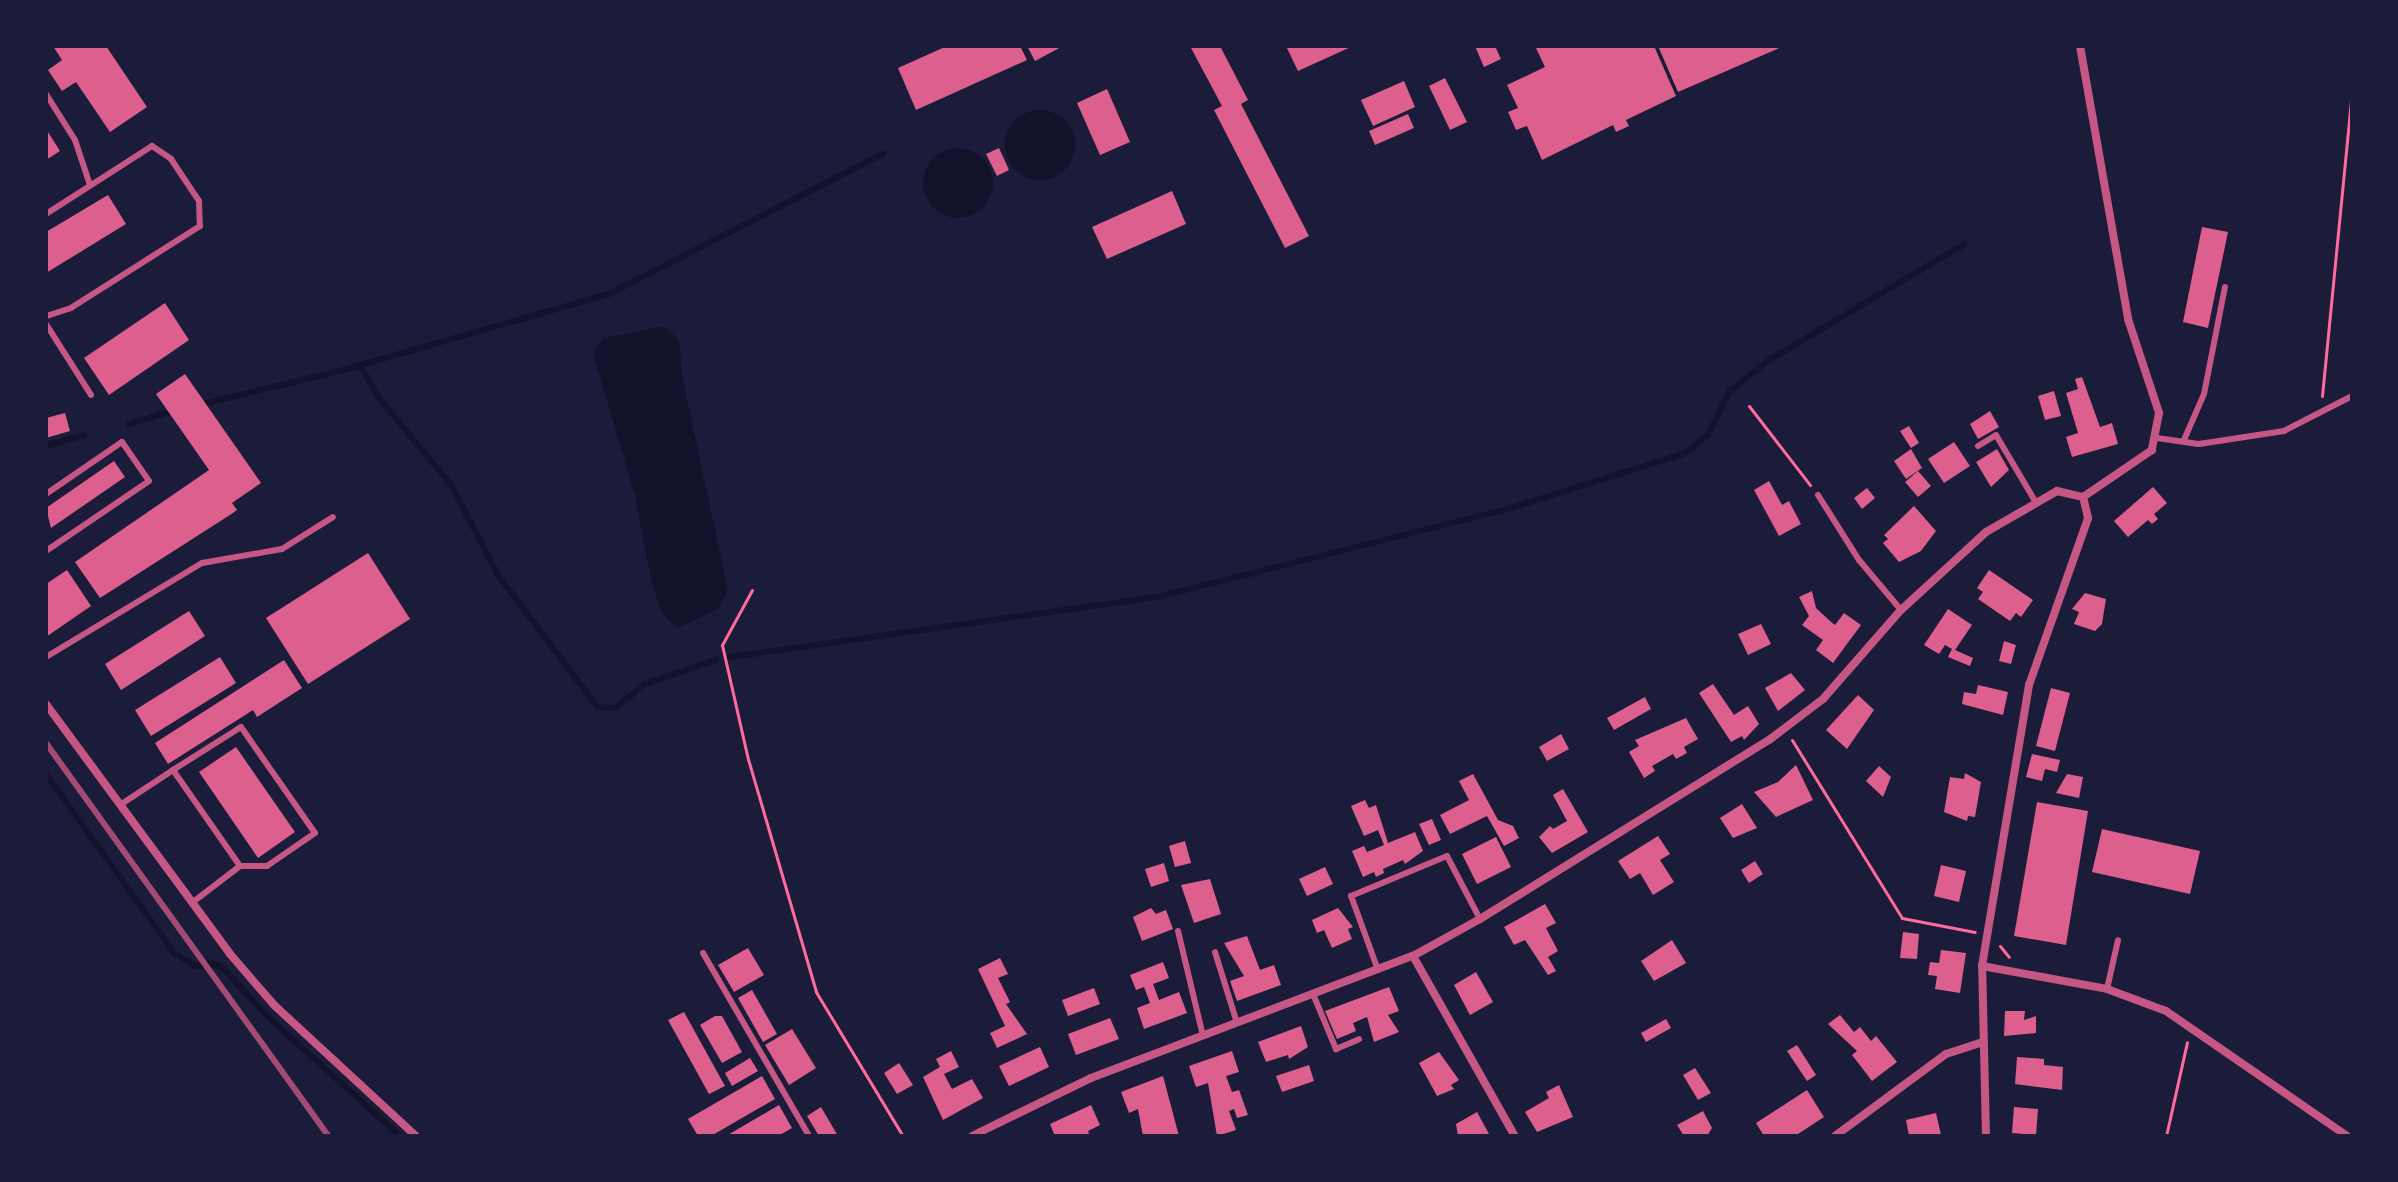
<!DOCTYPE html>
<style>
body{margin:0}
#map{position:relative;width:2398px;height:1182px;overflow:hidden;background:#1b1b3a;font-family:"Public Sans",sans-serif}
div>[style]{position:absolute}
.water>*{inset:0;background:#12122b}
.round{border-radius:50%}
.stream>*{height:6px;margin:-3px;padding:0 3px;transform-origin:3px;border-radius:3px;background:#12122b}
.building>*{inset:0;background:#dd5f8e}
.path>*{height:3px;margin:-1.5px;padding:0 1.5px;transform-origin:1.5px;border-radius:1.5px;background:#ff6b9d}
.service>*{height:6px;margin:-3px;padding:0 3px;transform-origin:3px;border-radius:3px;background:#c65784}
.minor>*{height:8px;margin:-4px;padding:0 4px;transform-origin:4px;border-radius:4px;background:#c65784}
.rail>*{height:6px;margin:-3px;padding:0 3px;transform-origin:3px;border-radius:3px;background:#a44b75}
span{translate:-50% -50%;white-space:nowrap;text-align:center;line-height:1.15;-webkit-text-stroke:6px #1b1b3a;paint-order:stroke}
.frame{position:absolute;inset:0;border:48px solid #1b1b3a;pointer-events:none}
</style>
<div id="map">
<div class="water">
<i class="round" style="left:1005px;top:110px;width:70px;height:70px"></i>
<i class="round" style="left:923px;top:148px;width:70px;height:70px"></i>
<i style="clip-path:polygon(664px 326px,679px 340px,682px 376px,728px 590px,719px 608px,678px 628px,662px 613px,652px 584px,635px 496px,593px 353px,604px 338px)"></i>
</div>
<div class="stream">
<i style="left:360px;top:365px;width:38px;rotate:60deg"></i>
<i style="left:379px;top:398px;width:114px;rotate:50.3deg"></i>
<i style="left:452px;top:486px;width:102px;rotate:62.7deg"></i>
<i style="left:499px;top:577px;width:163px;rotate:52.7deg"></i>
<i style="left:598px;top:707px;width:18px;rotate:3deg"></i>
<i style="left:616px;top:708px;width:38px;rotate:-40deg"></i>
<i style="left:645px;top:684px;width:75px;rotate:-18.7deg"></i>
<i style="left:199px;top:405px;width:145px;rotate:-13.6deg"></i>
<i style="left:340px;top:371px;width:280px;rotate:-16deg"></i>
<i style="left:609px;top:294px;width:308px;rotate:-27.1deg"></i>
<i style="left:128px;top:424px;width:47px;rotate:-16.1deg"></i>
<i style="left:46px;top:446px;width:40px;rotate:-16deg"></i>
<i style="left:730px;top:657px;width:431px;rotate:-8deg"></i>
<i style="left:1157px;top:597px;width:365px;rotate:-14.1deg"></i>
<i style="left:1511px;top:508px;width:182px;rotate:-17.5deg"></i>
<i style="left:1685px;top:453px;width:29px;rotate:-38deg"></i>
<i style="left:1708px;top:435px;width:49px;rotate:-63.4deg"></i>
<i style="left:1730px;top:391px;width:50px;rotate:-38.5deg"></i>
<i style="left:1769px;top:360px;width:227px;rotate:-30.7deg"></i>
<i style="left:46px;top:774px;width:220px;rotate:54.4deg"></i>
<i style="left:174px;top:953px;width:26px;rotate:31deg"></i>
<i style="left:196px;top:966px;width:18px;rotate:-6deg"></i>
<i style="left:214px;top:964px;width:10px;rotate:24deg"></i>
<i style="left:223px;top:968px;width:65px;rotate:47.5deg"></i>
<i style="left:267px;top:1016px;width:179px;rotate:42.1deg"></i>
</div>
<div class="building">
<i style="clip-path:polygon(53px 46px,106px 46px,147px 107px,110px 132px,76px 82px,62px 91px,48px 70px,62px 60px)"></i>
<i style="clip-path:polygon(947px 46px,1020px 46px,1027px 60px,916px 110px,898px 68px)"></i>
<i style="clip-path:polygon(1027px 46px,1063px 46px,1035px 61px)"></i>
<i style="clip-path:polygon(1190px 46px,1220px 46px,1248px 100px,1241px 104px,1309px 236px,1285px 248px,1214px 110px,1222px 106px)"></i>
<i style="clip-path:polygon(1286px 46px,1353px 46px,1298px 71px)"></i>
<i style="clip-path:polygon(1475px 46px,1495px 46px,1501px 59px,1484px 67px)"></i>
<i style="clip-path:polygon(1535px 46px,1654px 46px,1676px 96px,1626px 120px,1629px 126px,1616px 132px,1613px 125px,1542px 160px,1527px 126px,1516px 130px,1508px 112px,1518px 108px,1507px 85px,1545px 67px)"></i>
<i style="clip-path:polygon(1658px 46px,1784px 46px,1678px 92px)"></i>
<i style="clip-path:polygon(1445px 78px,1467px 122px,1450px 130px,1429px 86px)"></i>
<i style="clip-path:polygon(1404px 81px,1415px 107px,1373px 126px,1361px 100px)"></i>
<i style="clip-path:polygon(1107px 89px,1130px 142px,1100px 155px,1077px 103px)"></i>
<i style="clip-path:polygon(1408px 114px,1414px 128px,1375px 145px,1369px 131px)"></i>
<i style="clip-path:polygon(46px 129px,60px 151px,46px 160px)"></i>
<i style="clip-path:polygon(999px 148px,1009px 170px,997px 176px,986px 154px)"></i>
<i style="clip-path:polygon(1172px 191px,1186px 224px,1107px 259px,1092px 227px)"></i>
<i style="clip-path:polygon(108px 195px,126px 224px,46px 273px,46px 232px)"></i>
<i style="clip-path:polygon(2202px 227px,2228px 232px,2208px 328px,2183px 322px)"></i>
<i style="clip-path:polygon(165px 303px,189px 340px,109px 395px,84px 358px)"></i>
<i style="clip-path:polygon(185px 374px,261px 483px,232px 503px,237px 510px,230px 515px,100px 598px,75px 562px,209px 470px,156px 394px)"></i>
<i style="clip-path:polygon(2082px 377px,2100px 427px,2112px 423px,2118px 444px,2072px 457px,2066px 437px,2078px 433px,2066px 393px,2078px 389px,2075px 379px)"></i>
<i style="clip-path:polygon(2054px 391px,2061px 416px,2045px 420px,2038px 396px)"></i>
<i style="clip-path:polygon(1990px 411px,1999px 427px,1978px 439px,1970px 424px)"></i>
<i style="clip-path:polygon(65px 413px,70px 431px,46px 438px,46px 418px)"></i>
<i style="clip-path:polygon(1909px 426px,1919px 443px,1911px 448px,1900px 431px)"></i>
<i style="clip-path:polygon(1954px 442px,1970px 466px,1944px 483px,1928px 459px)"></i>
<i style="clip-path:polygon(1911px 449px,1922px 468px,1906px 479px,1894px 461px)"></i>
<i style="clip-path:polygon(1997px 449px,2009px 470px,1991px 487px,1976px 462px)"></i>
<i style="clip-path:polygon(114px 461px,125px 477px,51px 528px,46px 508px)"></i>
<i style="clip-path:polygon(1918px 471px,1931px 486px,1918px 497px,1905px 482px)"></i>
<i style="clip-path:polygon(1769px 481px,1782px 505px,1789px 501px,1801px 524px,1779px 536px,1754px 490px)"></i>
<i style="clip-path:polygon(2153px 487px,2167px 503px,2154px 514px,2158px 519px,2152px 524px,2148px 520px,2128px 537px,2114px 521px)"></i>
<i style="clip-path:polygon(1867px 488px,1875px 498px,1862px 509px,1854px 498px)"></i>
<i style="clip-path:polygon(1914px 506px,1936px 531px,1921px 551px,1899px 562px,1883px 543px,1888px 539px,1884px 535px)"></i>
<i style="clip-path:polygon(368px 553px,410px 619px,308px 684px,266px 618px)"></i>
<i style="clip-path:polygon(67px 570px,91px 606px,46px 637px,46px 584px)"></i>
<i style="clip-path:polygon(1989px 570px,2033px 600px,2021px 617px,2016px 613px,2010px 621px,1978px 599px,1983px 592px,1977px 588px)"></i>
<i style="clip-path:polygon(1812px 591px,1816px 608px,1830px 621px,1835px 625px,1844px 613px,1861px 625px,1833px 663px,1816px 650px,1823px 640px,1802px 625px,1809px 616px,1799px 597px)"></i>
<i style="clip-path:polygon(2085px 593px,2106px 599px,2102px 624px,2095px 631px,2074px 624px,2079px 612px,2072px 609px)"></i>
<i style="clip-path:polygon(1948px 609px,1972px 625px,1955px 650px,1973px 658px,1970px 666px,1948px 657px,1952px 649px,1945px 645px,1939px 654px,1924px 645px)"></i>
<i style="clip-path:polygon(189px 611px,205px 636px,121px 690px,105px 664px)"></i>
<i style="clip-path:polygon(1761px 624px,1771px 644px,1748px 655px,1738px 634px)"></i>
<i style="clip-path:polygon(2004px 641px,2016px 645px,2011px 664px,1999px 661px)"></i>
<i style="clip-path:polygon(220px 657px,236px 683px,151px 736px,135px 710px)"></i>
<i style="clip-path:polygon(284px 660px,302px 688px,257px 717px,253px 710px,168px 764px,155px 743px)"></i>
<i style="clip-path:polygon(1791px 673px,1805px 690px,1778px 711px,1765px 688px)"></i>
<i style="clip-path:polygon(1713px 684px,1734px 715px,1748px 706px,1759px 724px,1744px 740px,1742px 736px,1731px 742px,1699px 693px)"></i>
<i style="clip-path:polygon(1978px 685px,2008px 692px,2003px 715px,1962px 704px,1964px 692px,1976px 694px)"></i>
<i style="clip-path:polygon(2051px 688px,2070px 693px,2055px 751px,2036px 746px)"></i>
<i style="clip-path:polygon(1858px 695px,1874px 710px,1847px 749px,1826px 730px)"></i>
<i style="clip-path:polygon(1645px 697px,1651px 709px,1614px 730px,1607px 718px)"></i>
<i style="clip-path:polygon(1686px 718px,1698px 739px,1684px 747px,1687px 753px,1676px 759px,1673px 754px,1652px 766px,1655px 771px,1644px 778px,1629px 752px,1639px 746px,1635px 740px)"></i>
<i style="clip-path:polygon(1561px 734px,1569px 749px,1547px 761px,1539px 747px)"></i>
<i style="clip-path:polygon(236px 747px,295px 832px,258px 858px,199px 772px)"></i>
<i style="clip-path:polygon(2032px 754px,2060px 760px,2057px 772px,2045px 769px,2042px 781px,2026px 777px)"></i>
<i style="clip-path:polygon(1796px 765px,1813px 800px,1776px 817px,1754px 792px,1778px 782px)"></i>
<i style="clip-path:polygon(1879px 766px,1891px 777px,1883px 797px,1866px 781px)"></i>
<i style="clip-path:polygon(1965px 773px,1981px 782px,1975px 817px,1968px 816px,1967px 821px,1944px 812px,1950px 777px,1964px 779px)"></i>
<i style="clip-path:polygon(1473px 774px,1498px 820px,1513px 826px,1519px 838px,1504px 846px,1487px 816px,1450px 834px,1440px 815px,1469px 800px,1459px 781px)"></i>
<i style="clip-path:polygon(2067px 774px,2083px 777px,2079px 798px,2056px 793px)"></i>
<i style="clip-path:polygon(1563px 789px,1588px 832px,1552px 853px,1539px 837px,1550px 826px,1553px 829px,1567px 821px,1553px 795px)"></i>
<i style="clip-path:polygon(1365px 800px,1369px 808px,1376px 805px,1388px 843px,1415px 832px,1423px 851px,1405px 864px,1403px 860px,1383px 869px,1384px 873px,1376px 877px,1374px 872px,1363px 877px,1352px 851px,1364px 846px,1367px 852px,1384px 845px,1378px 830px,1364px 836px,1351px 806px)"></i>
<i style="clip-path:polygon(2037px 802px,2088px 811px,2066px 945px,2014px 936px)"></i>
<i style="clip-path:polygon(1742px 804px,1757px 828px,1733px 838px,1720px 818px)"></i>
<i style="clip-path:polygon(1432px 819px,1441px 840px,1429px 845px,1419px 824px)"></i>
<i style="clip-path:polygon(2102px 829px,2200px 851px,2190px 894px,2092px 872px)"></i>
<i style="clip-path:polygon(1658px 836px,1670px 854px,1660px 860px,1674px 882px,1653px 895px,1640px 873px,1630px 879px,1618px 861px)"></i>
<i style="clip-path:polygon(1496px 837px,1511px 867px,1477px 884px,1462px 854px)"></i>
<i style="clip-path:polygon(1185px 841px,1191px 863px,1175px 867px,1169px 846px)"></i>
<i style="clip-path:polygon(1755px 861px,1763px 874px,1749px 883px,1741px 870px)"></i>
<i style="clip-path:polygon(1164px 863px,1169px 881px,1151px 887px,1145px 869px)"></i>
<i style="clip-path:polygon(1941px 865px,1966px 871px,1959px 902px,1934px 896px)"></i>
<i style="clip-path:polygon(1325px 867px,1333px 884px,1307px 896px,1299px 879px)"></i>
<i style="clip-path:polygon(1210px 879px,1221px 914px,1194px 923px,1181px 885px)"></i>
<i style="clip-path:polygon(1545px 904px,1556px 923px,1546px 928px,1558px 951px,1548px 957px,1556px 971px,1548px 975px,1525px 940px,1514px 945px,1504px 927px)"></i>
<i style="clip-path:polygon(1151px 908px,1156px 914px,1166px 910px,1173px 929px,1142px 941px,1133px 917px)"></i>
<i style="clip-path:polygon(1338px 908px,1353px 927px,1348px 929px,1352px 939px,1332px 948px,1324px 930px,1317px 933px,1312px 920px)"></i>
<i style="clip-path:polygon(1903px 932px,1919px 934px,1917px 959px,1900px 958px)"></i>
<i style="clip-path:polygon(1247px 936px,1260px 970px,1274px 965px,1281px 985px,1237px 1001px,1230px 981px,1244px 976px,1224px 943px)"></i>
<i style="clip-path:polygon(1672px 940px,1686px 963px,1654px 981px,1641px 961px)"></i>
<i style="clip-path:polygon(748px 948px,764px 975px,734px 992px,718px 965px)"></i>
<i style="clip-path:polygon(1941px 950px,1966px 953px,1960px 993px,1935px 989px,1937px 976px,1928px 975px,1930px 962px,1939px 963px)"></i>
<i style="clip-path:polygon(1000px 958px,1008px 974px,998px 978px,1010px 1002px,1006px 1004px,1027px 1034px,997px 1048px,990px 1033px,1005px 1026px,978px 969px)"></i>
<i style="clip-path:polygon(1163px 962px,1169px 978px,1153px 984px,1159px 1000px,1179px 992px,1187px 1013px,1144px 1029px,1137px 1008px,1150px 1003px,1144px 987px,1136px 990px,1130px 975px)"></i>
<i style="clip-path:polygon(1476px 972px,1493px 1002px,1470px 1015px,1454px 985px)"></i>
<i style="clip-path:polygon(1389px 987px,1399px 1011px,1388px 1015px,1399px 1032px,1374px 1042px,1367px 1017px,1353px 1023px,1356px 1031px,1337px 1039px,1325px 1011px)"></i>
<i style="clip-path:polygon(1094px 988px,1100px 1004px,1068px 1016px,1062px 1000px)"></i>
<i style="clip-path:polygon(752px 990px,777px 1034px,763px 1042px,738px 998px)"></i>
<i style="clip-path:polygon(2005px 1011px,2025px 1011px,2024px 1020px,2036px 1016px,2036px 1033px,2004px 1036px)"></i>
<i style="clip-path:polygon(684px 1012px,725px 1086px,709px 1094px,668px 1020px)"></i>
<i style="clip-path:polygon(1840px 1015px,1854px 1032px,1860px 1027px,1871px 1041px,1876px 1036px,1897px 1062px,1872px 1081px,1852px 1055px,1857px 1051px,1828px 1024px)"></i>
<i style="clip-path:polygon(715px 1016px,722px 1016px,742px 1052px,722px 1063px,700px 1025px)"></i>
<i style="clip-path:polygon(1110px 1018px,1119px 1039px,1076px 1055px,1068px 1034px)"></i>
<i style="clip-path:polygon(1666px 1019px,1671px 1028px,1646px 1042px,1641px 1033px)"></i>
<i style="clip-path:polygon(1301px 1026px,1308px 1047px,1289px 1059px,1288px 1055px,1266px 1062px,1258px 1042px)"></i>
<i style="clip-path:polygon(792px 1029px,816px 1068px,789px 1085px,765px 1045px)"></i>
<i style="clip-path:polygon(1797px 1045px,1816px 1075px,1807px 1081px,1787px 1051px)"></i>
<i style="clip-path:polygon(1040px 1047px,1049px 1067px,1009px 1086px,999px 1066px)"></i>
<i style="clip-path:polygon(951px 1051px,959px 1067px,944px 1074px,952px 1089px,972px 1079px,983px 1098px,943px 1120px,923px 1077px,940px 1067px,936px 1059px)"></i>
<i style="clip-path:polygon(1232px 1051px,1239px 1072px,1226px 1076px,1232px 1092px,1239px 1090px,1248px 1115px,1237px 1118px,1234px 1109px,1229px 1111px,1236px 1130px,1217px 1136px,1208px 1083px,1196px 1087px,1189px 1066px)"></i>
<i style="clip-path:polygon(1439px 1052px,1459px 1080px,1451px 1085px,1454px 1089px,1437px 1096px,1419px 1063px)"></i>
<i style="clip-path:polygon(2017px 1057px,2044px 1059px,2044px 1065px,2063px 1067px,2062px 1090px,2015px 1084px)"></i>
<i style="clip-path:polygon(750px 1058px,758px 1071px,732px 1086px,725px 1073px)"></i>
<i style="clip-path:polygon(899px 1063px,913px 1085px,897px 1094px,884px 1073px)"></i>
<i style="clip-path:polygon(1309px 1065px,1314px 1081px,1282px 1092px,1276px 1076px)"></i>
<i style="clip-path:polygon(1695px 1068px,1711px 1093px,1698px 1100px,1683px 1075px)"></i>
<i style="clip-path:polygon(762px 1076px,775px 1099px,711px 1136px,698px 1136px,688px 1119px)"></i>
<i style="clip-path:polygon(1163px 1076px,1179px 1136px,1143px 1136px,1138px 1109px,1129px 1113px,1121px 1092px)"></i>
<i style="clip-path:polygon(1559px 1085px,1573px 1117px,1537px 1132px,1525px 1112px,1549px 1098px,1546px 1092px)"></i>
<i style="clip-path:polygon(1807px 1090px,1824px 1117px,1795px 1136px,1764px 1136px,1756px 1123px)"></i>
<i style="clip-path:polygon(779px 1105px,792px 1128px,778px 1136px,726px 1136px)"></i>
<i style="clip-path:polygon(1091px 1105px,1100px 1125px,1088px 1131px,1090px 1136px,1055px 1136px,1050px 1124px)"></i>
<i style="clip-path:polygon(821px 1107px,838px 1136px,819px 1136px,807px 1116px)"></i>
<i style="clip-path:polygon(2014px 1107px,2038px 1109px,2036px 1135px,2012px 1133px)"></i>
<i style="clip-path:polygon(1703px 1111px,1712px 1128px,1707px 1136px,1684px 1136px,1677px 1125px)"></i>
<i style="clip-path:polygon(1477px 1112px,1489px 1134px,1458px 1136px,1456px 1124px)"></i>
<i style="clip-path:polygon(1936px 1113px,1941px 1135px,1909px 1136px,1906px 1120px)"></i>
</div>
<div class="path">
<i style="left:2322px;top:396px;width:308px;rotate:-84.4deg"></i>
<i style="left:1749px;top:406px;width:100px;rotate:52.3deg"></i>
<i style="left:752px;top:590px;width:63px;rotate:118.6deg"></i>
<i style="left:722px;top:645px;width:117px;rotate:77.2deg"></i>
<i style="left:748px;top:759px;width:243px;rotate:73.7deg"></i>
<i style="left:816px;top:992px;width:168px;rotate:58.9deg"></i>
<i style="left:1792px;top:740px;width:209px;rotate:58.3deg"></i>
<i style="left:1902px;top:918px;width:74px;rotate:10.9deg"></i>
<i style="left:2000px;top:946px;width:14px;rotate:51deg"></i>
<i style="left:2166px;top:1136px;width:96px;rotate:-77.4deg"></i>
</div>
<div class="service">
<i style="left:46px;top:94px;width:54px;rotate:57.8deg"></i>
<i style="left:75px;top:140px;width:47px;rotate:71.6deg"></i>
<i style="left:46px;top:214px;width:126px;rotate:-32.7deg"></i>
<i style="left:152px;top:146px;width:23px;rotate:34deg"></i>
<i style="left:171px;top:159px;width:50px;rotate:56.3deg"></i>
<i style="left:199px;top:201px;width:25px;rotate:88deg"></i>
<i style="left:200px;top:226px;width:153px;rotate:147.6deg"></i>
<i style="left:71px;top:308px;width:26px;rotate:162deg"></i>
<i style="left:46px;top:324px;width:84px;rotate:57.6deg"></i>
<i style="left:2157px;top:438px;width:42px;rotate:8.1deg"></i>
<i style="left:2199px;top:444px;width:86px;rotate:-8.7deg"></i>
<i style="left:2284px;top:431px;width:76px;rotate:-27.2deg"></i>
<i style="left:2184px;top:440px;width:50px;rotate:-66.5deg"></i>
<i style="left:2204px;top:394px;width:109px;rotate:-78.9deg"></i>
<i style="left:1978px;top:446px;width:21px;rotate:-31deg"></i>
<i style="left:1996px;top:435px;width:77px;rotate:59.4deg"></i>
<i style="left:46px;top:494px;width:92px;rotate:-34.4deg"></i>
<i style="left:122px;top:442px;width:47px;rotate:55.3deg"></i>
<i style="left:149px;top:481px;width:125px;rotate:145.8deg"></i>
<i style="left:1818px;top:495px;width:77px;rotate:57.8deg"></i>
<i style="left:1859px;top:560px;width:65px;rotate:50deg"></i>
<i style="left:46px;top:657px;width:182px;rotate:-31.1deg"></i>
<i style="left:202px;top:563px;width:81px;rotate:-9.9deg"></i>
<i style="left:282px;top:549px;width:60px;rotate:-32.1deg"></i>
<i style="left:173px;top:770px;width:80px;rotate:-32.3deg"></i>
<i style="left:241px;top:727px;width:129px;rotate:55.1deg"></i>
<i style="left:315px;top:833px;width:58px;rotate:145.5deg"></i>
<i style="left:267px;top:866px;width:27px;rotate:180deg"></i>
<i style="left:123px;top:803px;width:60px;rotate:-33.4deg"></i>
<i style="left:173px;top:770px;width:117px;rotate:55.1deg"></i>
<i style="left:240px;top:866px;width:59px;rotate:142.5deg"></i>
<i style="left:1178px;top:931px;width:108px;rotate:76.6deg"></i>
<i style="left:1215px;top:952px;width:74px;rotate:72.8deg"></i>
<i style="left:703px;top:953px;width:211px;rotate:59.9deg"></i>
<i style="left:1378px;top:970px;width:79px;rotate:-110deg"></i>
<i style="left:1351px;top:896px;width:104px;rotate:-22.6deg"></i>
<i style="left:1447px;top:856px;width:71px;rotate:62.4deg"></i>
<i style="left:2107px;top:989px;width:50px;rotate:-77.3deg"></i>
<i style="left:1313px;top:994px;width:60px;rotate:67.3deg"></i>
<i style="left:1336px;top:1049px;width:25px;rotate:-23deg"></i>
</div>
<div class="minor">
<i style="left:2080px;top:46px;width:277px;rotate:80deg"></i>
<i style="left:2128px;top:319px;width:99px;rotate:71.7deg"></i>
<i style="left:2159px;top:413px;width:38px;rotate:101deg"></i>
<i style="left:2152px;top:450px;width:83px;rotate:145.7deg"></i>
<i style="left:46px;top:704px;width:310px;rotate:53.6deg"></i>
<i style="left:230px;top:954px;width:67px;rotate:49.2deg"></i>
<i style="left:274px;top:1005px;width:193px;rotate:42.7deg"></i>
<i style="left:1413px;top:956px;width:207px;rotate:60.5deg"></i>
<i style="left:1982px;top:966px;width:127px;rotate:10.4deg"></i>
<i style="left:2107px;top:989px;width:63px;rotate:20.4deg"></i>
<i style="left:2166px;top:1011px;width:220px;rotate:34.6deg"></i>
<i style="left:972px;top:1136px;width:132px;rotate:-26deg"></i>
<i style="left:1091px;top:1078px;width:344px;rotate:-20.8deg"></i>
<i style="left:1413px;top:956px;width:77px;rotate:-28.9deg"></i>
<i style="left:1480px;top:919px;width:340px;rotate:-31.8deg"></i>
<i style="left:1769px;top:740px;width:68px;rotate:-37.2deg"></i>
<i style="left:1823px;top:699px;width:118px;rotate:-48.8deg"></i>
<i style="left:1901px;top:610px;width:115px;rotate:-42.5deg"></i>
<i style="left:1986px;top:532px;width:82px;rotate:-30deg"></i>
<i style="left:2057px;top:491px;width:27px;rotate:13deg"></i>
<i style="left:1835px;top:1136px;width:138px;rotate:-36.5deg"></i>
<i style="left:1946px;top:1054px;width:36px;rotate:-18deg"></i>
<i style="left:1986px;top:1136px;width:170px;rotate:-91.3deg"></i>
<i style="left:1982px;top:966px;width:285px;rotate:-80.5deg"></i>
<i style="left:2029px;top:685px;width:177px;rotate:-70.5deg"></i>
<i style="left:2088px;top:518px;width:22px;rotate:-103deg"></i>
</div>
<div class="rail">
<i style="left:46px;top:743px;width:484px;rotate:54.3deg"></i>
</div>
<div class="frame"></div>
</div>
